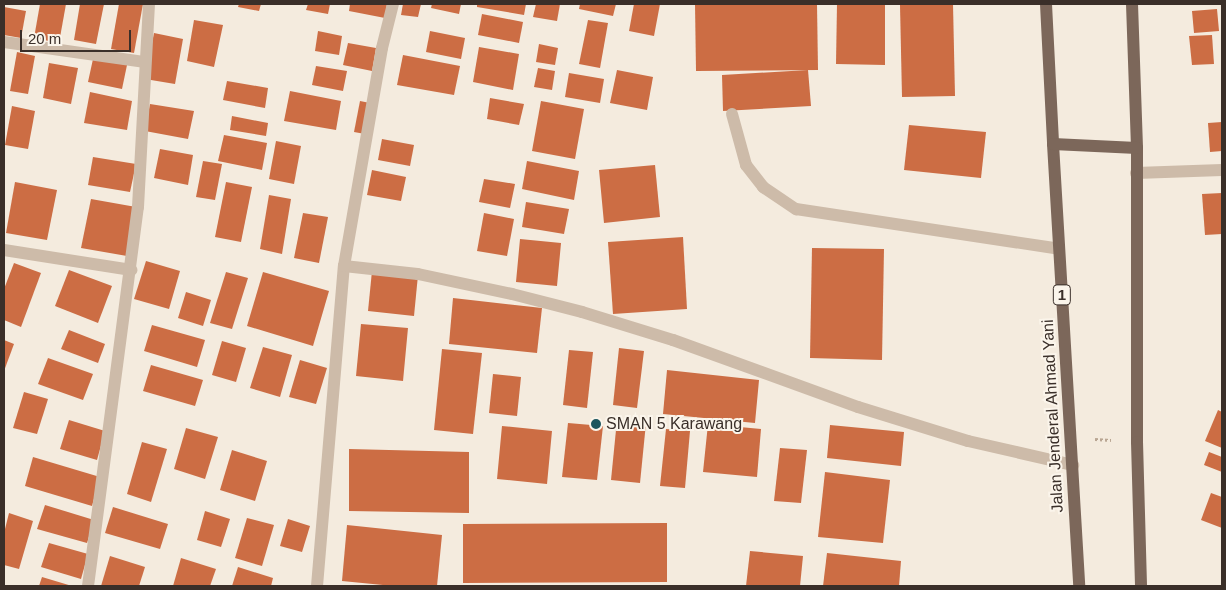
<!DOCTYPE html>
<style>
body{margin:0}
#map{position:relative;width:1226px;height:590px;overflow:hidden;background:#f4ebde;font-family:Helvetica,sans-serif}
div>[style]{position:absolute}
.building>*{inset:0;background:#cc6d44}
.path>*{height:3px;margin-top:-1.5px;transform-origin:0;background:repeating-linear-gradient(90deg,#b9a693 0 2.5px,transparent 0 5px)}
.lane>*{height:12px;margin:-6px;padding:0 6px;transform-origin:6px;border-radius:6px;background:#cdbba9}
.street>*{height:12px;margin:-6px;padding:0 6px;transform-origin:6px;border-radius:6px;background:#cdbba9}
.primary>*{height:12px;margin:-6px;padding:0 6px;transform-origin:6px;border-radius:6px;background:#7c675a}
.dots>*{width:14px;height:14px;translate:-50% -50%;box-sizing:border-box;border:2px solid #fbf5eb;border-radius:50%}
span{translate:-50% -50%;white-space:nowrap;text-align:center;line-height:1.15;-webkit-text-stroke:4px #fbf5eb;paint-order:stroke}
.shield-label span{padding:1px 4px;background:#fbf5eb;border:1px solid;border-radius:4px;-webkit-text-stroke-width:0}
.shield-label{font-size:15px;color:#3a2f29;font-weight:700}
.street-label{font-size:16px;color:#3a2f29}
.poi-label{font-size:16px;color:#3a2f29}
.left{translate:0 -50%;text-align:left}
.frame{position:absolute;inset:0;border:5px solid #3a2f29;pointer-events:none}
.scale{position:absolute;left:20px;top:30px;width:111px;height:22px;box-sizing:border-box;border:2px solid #3a2f29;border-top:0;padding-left:6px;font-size:15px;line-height:18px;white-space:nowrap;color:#3a2f29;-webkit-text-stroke:4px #fbf5eb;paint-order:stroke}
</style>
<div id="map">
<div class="building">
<i style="clip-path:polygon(40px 4px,66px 4px,59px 43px,34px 38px)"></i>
<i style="clip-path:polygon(80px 4px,104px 4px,96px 44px,74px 40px)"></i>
<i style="clip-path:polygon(119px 4px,143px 4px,134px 53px,111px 49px)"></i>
<i style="clip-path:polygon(239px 4px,261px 4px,259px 11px,238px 7px)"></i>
<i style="clip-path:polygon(308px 4px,330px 4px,328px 14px,306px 10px)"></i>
<i style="clip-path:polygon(350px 4px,387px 4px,385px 18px,349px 11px)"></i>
<i style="clip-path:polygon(403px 4px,421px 4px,418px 17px,401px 15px)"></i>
<i style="clip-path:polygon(432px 4px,461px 4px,459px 14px,431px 8px)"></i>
<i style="clip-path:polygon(477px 4px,526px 4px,524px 15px,477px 7px)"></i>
<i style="clip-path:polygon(536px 4px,560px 4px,557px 21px,533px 17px)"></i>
<i style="clip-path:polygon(580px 4px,616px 4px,613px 16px,579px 9px)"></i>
<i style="clip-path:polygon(634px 4px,660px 4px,654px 36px,629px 31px)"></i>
<i style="clip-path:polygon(695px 4px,817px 4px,818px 70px,696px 71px)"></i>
<i style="clip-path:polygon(837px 4px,885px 4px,885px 65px,836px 64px)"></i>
<i style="clip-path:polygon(953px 4px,955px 96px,902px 97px,900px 5px)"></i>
<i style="clip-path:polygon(4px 7px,26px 11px,21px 38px,4px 35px)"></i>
<i style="clip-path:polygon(1217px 9px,1219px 31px,1194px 33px,1192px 11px)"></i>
<i style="clip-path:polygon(482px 14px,523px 22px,519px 43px,478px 35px)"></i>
<i style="clip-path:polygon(194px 20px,223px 25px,214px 67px,187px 61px)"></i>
<i style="clip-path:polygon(588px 20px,608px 23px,600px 68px,579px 64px)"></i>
<i style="clip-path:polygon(318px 31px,342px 36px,339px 55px,315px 51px)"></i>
<i style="clip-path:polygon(430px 31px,465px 38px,461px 59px,426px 52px)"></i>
<i style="clip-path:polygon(154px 33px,183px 39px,175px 84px,145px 79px)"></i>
<i style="clip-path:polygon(1212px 35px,1214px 64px,1192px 65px,1189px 36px)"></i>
<i style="clip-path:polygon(348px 43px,376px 48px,372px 71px,343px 65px)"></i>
<i style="clip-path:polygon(539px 44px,558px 48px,555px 65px,536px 62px)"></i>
<i style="clip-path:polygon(479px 47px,519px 54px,513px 90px,473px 82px)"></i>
<i style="clip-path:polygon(17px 52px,35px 56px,28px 94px,10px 91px)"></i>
<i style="clip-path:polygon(403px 55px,460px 66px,454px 95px,397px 85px)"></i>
<i style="clip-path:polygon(93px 59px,127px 65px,122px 89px,88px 82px)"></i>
<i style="clip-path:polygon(49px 63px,78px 68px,71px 104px,43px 98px)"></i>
<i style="clip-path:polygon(316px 66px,347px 71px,343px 91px,312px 85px)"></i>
<i style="clip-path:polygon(538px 68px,555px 71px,552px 90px,534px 87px)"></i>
<i style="clip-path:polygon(617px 70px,653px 77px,647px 110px,610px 103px)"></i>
<i style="clip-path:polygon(808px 70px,811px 106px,723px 111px,722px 75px)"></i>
<i style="clip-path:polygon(569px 73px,604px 79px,600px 103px,565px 97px)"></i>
<i style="clip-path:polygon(227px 81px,268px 88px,265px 108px,223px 100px)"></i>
<i style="clip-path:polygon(290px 91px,341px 101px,336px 130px,284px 121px)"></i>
<i style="clip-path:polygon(90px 92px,132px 101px,127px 130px,84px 123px)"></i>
<i style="clip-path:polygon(490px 98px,524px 104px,519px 125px,487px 119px)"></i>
<i style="clip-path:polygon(360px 101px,370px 103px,365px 134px,354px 132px)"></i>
<i style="clip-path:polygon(541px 101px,584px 109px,575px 159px,532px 151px)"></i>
<i style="clip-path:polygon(150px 104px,194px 111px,188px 139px,145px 131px)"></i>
<i style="clip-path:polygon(12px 106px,35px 111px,28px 149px,5px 145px)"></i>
<i style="clip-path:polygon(232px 116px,268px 123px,266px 136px,230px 130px)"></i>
<i style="clip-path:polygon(1222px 122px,1222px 151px,1210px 152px,1208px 123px)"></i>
<i style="clip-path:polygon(909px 125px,986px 132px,981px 178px,904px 170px)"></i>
<i style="clip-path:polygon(224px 135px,267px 143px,262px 170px,218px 161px)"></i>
<i style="clip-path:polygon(382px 139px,414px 145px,410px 166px,378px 160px)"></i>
<i style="clip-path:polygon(276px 141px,301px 146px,294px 184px,269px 179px)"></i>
<i style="clip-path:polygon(160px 149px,193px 155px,188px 185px,154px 178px)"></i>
<i style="clip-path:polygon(93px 157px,136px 164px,130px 192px,88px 185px)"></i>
<i style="clip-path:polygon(203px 161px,222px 164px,215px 200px,196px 197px)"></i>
<i style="clip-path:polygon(527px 161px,579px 171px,574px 200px,522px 189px)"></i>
<i style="clip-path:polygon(655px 165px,660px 217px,604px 223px,599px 170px)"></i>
<i style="clip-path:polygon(372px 170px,406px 177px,401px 201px,367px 195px)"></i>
<i style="clip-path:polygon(484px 179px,515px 184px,510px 208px,479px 202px)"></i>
<i style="clip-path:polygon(15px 182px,57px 190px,47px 240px,6px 233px)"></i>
<i style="clip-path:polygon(226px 182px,252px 187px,241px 242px,215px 237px)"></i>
<i style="clip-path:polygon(1222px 193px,1222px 234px,1205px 235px,1202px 194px)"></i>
<i style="clip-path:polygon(269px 195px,291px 199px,282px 254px,260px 249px)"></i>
<i style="clip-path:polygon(91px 199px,136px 207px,127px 256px,81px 248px)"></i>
<i style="clip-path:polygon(526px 202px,569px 209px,564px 234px,522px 227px)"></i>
<i style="clip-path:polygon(303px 213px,328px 217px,319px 263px,294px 258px)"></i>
<i style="clip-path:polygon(484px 213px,514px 219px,507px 256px,477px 251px)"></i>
<i style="clip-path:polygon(683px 237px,687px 309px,613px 314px,608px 242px)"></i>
<i style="clip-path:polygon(520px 239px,561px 243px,557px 286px,516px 282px)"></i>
<i style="clip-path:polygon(812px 248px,884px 249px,882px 360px,810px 358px)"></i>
<i style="clip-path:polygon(146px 261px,180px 271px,169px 309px,134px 299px)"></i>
<i style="clip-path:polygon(14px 263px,41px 273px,21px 327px,4px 320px,4px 289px)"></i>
<i style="clip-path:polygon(69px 270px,112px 286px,98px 323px,55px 306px)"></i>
<i style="clip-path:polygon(372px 271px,418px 275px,414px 316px,368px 311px)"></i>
<i style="clip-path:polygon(226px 272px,248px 278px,232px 329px,210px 323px)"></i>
<i style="clip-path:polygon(263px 272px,329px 291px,313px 346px,247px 326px)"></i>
<i style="clip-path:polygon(186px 292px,211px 300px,203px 326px,178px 318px)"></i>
<i style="clip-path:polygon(453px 298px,542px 308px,537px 353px,449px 344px)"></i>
<i style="clip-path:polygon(361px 324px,408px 328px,403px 381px,356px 376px)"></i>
<i style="clip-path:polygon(152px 325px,205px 340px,197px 367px,144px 351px)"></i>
<i style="clip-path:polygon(69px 330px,105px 344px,98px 363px,61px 349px)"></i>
<i style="clip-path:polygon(4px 340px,14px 344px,4px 371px)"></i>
<i style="clip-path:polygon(222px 341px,246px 348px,236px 382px,212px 375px)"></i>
<i style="clip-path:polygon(263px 347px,292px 355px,280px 397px,250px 388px)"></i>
<i style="clip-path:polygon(619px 348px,644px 351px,637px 408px,613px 405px)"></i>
<i style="clip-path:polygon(442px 349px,482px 353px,473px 434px,434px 430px)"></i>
<i style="clip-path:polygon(569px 350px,593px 352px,587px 408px,563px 405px)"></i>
<i style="clip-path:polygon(48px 358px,93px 374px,83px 400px,38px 384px)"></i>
<i style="clip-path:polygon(300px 360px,327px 368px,316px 404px,289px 397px)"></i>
<i style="clip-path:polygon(151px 365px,203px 380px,195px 406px,143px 391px)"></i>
<i style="clip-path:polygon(667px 370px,759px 380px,755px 423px,663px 414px)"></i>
<i style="clip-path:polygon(493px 374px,521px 377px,517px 416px,489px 413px)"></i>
<i style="clip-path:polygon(24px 392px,48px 399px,37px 434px,13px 428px)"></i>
<i style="clip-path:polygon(1218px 410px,1222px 412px,1222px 448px,1205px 441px)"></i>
<i style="clip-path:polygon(69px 420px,105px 431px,97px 460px,60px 449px)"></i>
<i style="clip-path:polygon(617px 420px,646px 423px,640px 483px,611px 480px)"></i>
<i style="clip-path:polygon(568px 423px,603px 426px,597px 480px,562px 477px)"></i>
<i style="clip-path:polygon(708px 424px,761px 429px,757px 477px,703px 472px)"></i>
<i style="clip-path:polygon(830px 425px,904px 432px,901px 466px,827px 458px)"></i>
<i style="clip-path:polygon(502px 426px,552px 431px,547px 484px,497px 479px)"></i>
<i style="clip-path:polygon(186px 428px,218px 437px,205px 479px,174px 469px)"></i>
<i style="clip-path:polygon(666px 429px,690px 431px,685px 488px,660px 486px)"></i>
<i style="clip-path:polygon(142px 442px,167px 449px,151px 502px,127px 494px)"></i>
<i style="clip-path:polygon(780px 448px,807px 450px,801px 503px,774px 501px)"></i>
<i style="clip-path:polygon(349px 449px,469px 452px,469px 513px,349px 511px)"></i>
<i style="clip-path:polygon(232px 450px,267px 461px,255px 501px,220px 490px)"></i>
<i style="clip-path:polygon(1209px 452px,1222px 457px,1222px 472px,1204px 465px)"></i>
<i style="clip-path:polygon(33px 457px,100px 477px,92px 506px,25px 486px)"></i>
<i style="clip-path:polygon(825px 472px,890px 480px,883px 543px,818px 537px)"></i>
<i style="clip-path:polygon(1211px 493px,1222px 497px,1222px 528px,1201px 520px)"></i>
<i style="clip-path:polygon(45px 505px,94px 520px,87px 543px,37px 529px)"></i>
<i style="clip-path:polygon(113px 507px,168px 524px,160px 549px,105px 533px)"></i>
<i style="clip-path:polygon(205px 511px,230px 519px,221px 547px,197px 540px)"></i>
<i style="clip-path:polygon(9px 513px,33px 521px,19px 569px,4px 565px,4px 533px)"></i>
<i style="clip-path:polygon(247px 518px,274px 525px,262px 566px,235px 558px)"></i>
<i style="clip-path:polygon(288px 519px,310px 526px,302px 552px,280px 546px)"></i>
<i style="clip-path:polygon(667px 523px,667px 582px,463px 583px,463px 524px)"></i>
<i style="clip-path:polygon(347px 525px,442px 535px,437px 586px,393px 586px,342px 581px)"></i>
<i style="clip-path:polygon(49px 543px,88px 554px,81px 579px,41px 567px)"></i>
<i style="clip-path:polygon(750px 551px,803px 556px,800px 586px,746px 586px)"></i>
<i style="clip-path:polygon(827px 553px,901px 561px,899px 586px,823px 586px)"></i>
<i style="clip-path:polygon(110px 556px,145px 567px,139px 586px,101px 586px)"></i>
<i style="clip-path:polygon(181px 558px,216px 569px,210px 586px,173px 586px)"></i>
<i style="clip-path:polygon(238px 567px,273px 578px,271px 586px,232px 586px)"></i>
<i style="clip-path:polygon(42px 577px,72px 586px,39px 586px)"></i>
</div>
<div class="path">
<i style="left:1095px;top:439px;width:16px;rotate:4deg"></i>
</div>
<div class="lane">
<i style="left:732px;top:114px;width:53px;rotate:74.6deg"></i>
<i style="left:746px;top:165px;width:28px;rotate:52deg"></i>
<i style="left:763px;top:187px;width:40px;rotate:34deg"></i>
<i style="left:796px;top:209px;width:266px;rotate:8.6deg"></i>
<i style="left:1136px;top:173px;width:86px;rotate:-2deg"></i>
</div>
<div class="street">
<i style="left:4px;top:42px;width:141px;rotate:8.1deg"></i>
<i style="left:4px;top:250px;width:129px;rotate:8.9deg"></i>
<i style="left:344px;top:266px;width:74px;rotate:6.2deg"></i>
<i style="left:418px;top:274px;width:96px;rotate:12deg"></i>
<i style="left:512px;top:294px;width:72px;rotate:14.4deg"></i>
<i style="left:582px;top:312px;width:95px;rotate:17.1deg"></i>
<i style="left:673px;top:340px;width:197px;rotate:19.9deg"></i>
<i style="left:858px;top:407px;width:115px;rotate:17.2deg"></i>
<i style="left:968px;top:441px;width:108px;rotate:12.9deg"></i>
<i style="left:88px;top:586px;width:382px;rotate:-82.5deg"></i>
<i style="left:138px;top:207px;width:203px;rotate:-86.9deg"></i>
<i style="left:317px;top:586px;width:321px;rotate:-85.2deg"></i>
<i style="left:344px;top:266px;width:221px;rotate:-80.1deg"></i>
<i style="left:382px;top:48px;width:45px;rotate:-76deg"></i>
</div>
<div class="primary">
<i style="left:1046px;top:4px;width:140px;rotate:87.1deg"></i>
<i style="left:1053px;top:144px;width:443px;rotate:86.6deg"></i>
<i style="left:1132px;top:4px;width:144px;rotate:88deg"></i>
<i style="left:1137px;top:148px;width:294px;rotate:90deg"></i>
<i style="left:1137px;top:442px;width:144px;rotate:88.4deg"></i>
<i style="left:1053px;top:144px;width:84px;rotate:2.7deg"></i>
</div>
<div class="dots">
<i style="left:596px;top:424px;background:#1c565e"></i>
</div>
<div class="shield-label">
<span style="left:1062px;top:295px">1</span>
</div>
<div class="street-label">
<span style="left:1053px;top:416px;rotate:-93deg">Jalan Jenderal Ahmad Yani</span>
</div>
<div class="poi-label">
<span class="left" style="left:606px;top:424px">SMAN 5 Karawang</span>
</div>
<div class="frame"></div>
<div class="scale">20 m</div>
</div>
